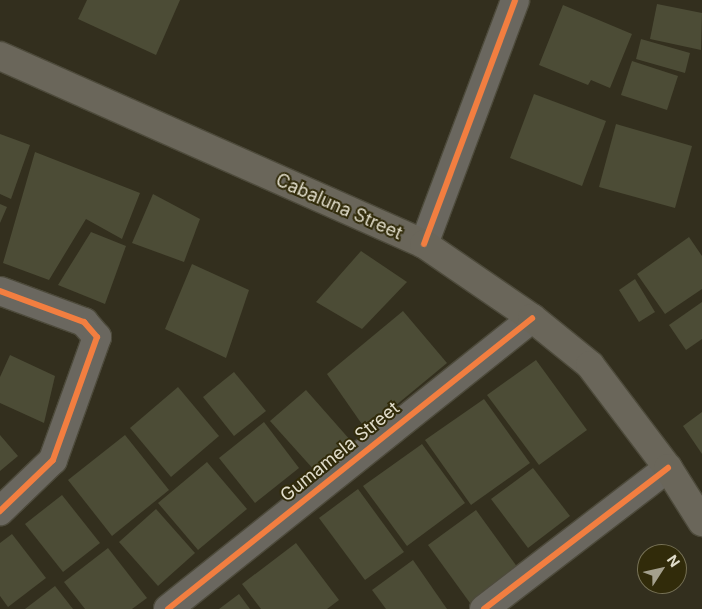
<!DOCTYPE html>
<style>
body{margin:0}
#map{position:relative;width:702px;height:609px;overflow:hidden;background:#332f1e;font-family:Inter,sans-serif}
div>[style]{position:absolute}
.building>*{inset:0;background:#4c4c36}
.roads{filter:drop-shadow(1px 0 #4d4a3b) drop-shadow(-1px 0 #4d4a3b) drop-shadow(0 1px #4d4a3b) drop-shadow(0 -1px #4d4a3b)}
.minor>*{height:28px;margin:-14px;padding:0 14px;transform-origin:14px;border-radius:14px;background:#6a675f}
.major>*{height:28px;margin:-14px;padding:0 14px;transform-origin:14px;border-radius:14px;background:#6a665a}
.cycleway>*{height:6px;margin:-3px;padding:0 3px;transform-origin:3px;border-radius:3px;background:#f27e40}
span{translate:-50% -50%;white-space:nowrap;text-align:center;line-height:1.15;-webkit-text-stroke:4px #312b0a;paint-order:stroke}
.street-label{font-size:18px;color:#e1ddcb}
.north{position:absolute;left:637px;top:544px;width:50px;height:50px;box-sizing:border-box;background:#312b0a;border:1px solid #777257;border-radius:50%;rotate:55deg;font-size:14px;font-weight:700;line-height:20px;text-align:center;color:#e1ddcb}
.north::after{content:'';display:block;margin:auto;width:18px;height:22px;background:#a4a08e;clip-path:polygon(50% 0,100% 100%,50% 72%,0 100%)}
</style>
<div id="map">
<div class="building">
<i style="clip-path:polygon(87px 0,180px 0,156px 55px,78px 19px)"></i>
<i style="clip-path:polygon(657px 4px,702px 13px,701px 50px,650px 39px)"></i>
<i style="clip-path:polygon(563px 5px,632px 34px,610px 88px,591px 80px,588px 85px,539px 65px)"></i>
<i style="clip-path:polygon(641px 39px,690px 53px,685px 73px,636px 59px)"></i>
<i style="clip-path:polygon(632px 61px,678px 76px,667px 110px,621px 95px)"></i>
<i style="clip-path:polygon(534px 94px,606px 121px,582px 186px,510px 158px)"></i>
<i style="clip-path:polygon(616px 124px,692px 146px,675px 208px,599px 187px)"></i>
<i style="clip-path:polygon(0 134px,30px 145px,11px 199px,0 194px)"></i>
<i style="clip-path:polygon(35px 152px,140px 193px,122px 239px,86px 219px,49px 280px,3px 263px)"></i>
<i style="clip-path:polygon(153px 194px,200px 219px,184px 262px,132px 243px)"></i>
<i style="clip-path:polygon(0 204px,7px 207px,0 223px)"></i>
<i style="clip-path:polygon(91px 232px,126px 246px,105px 304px,58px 285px)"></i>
<i style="clip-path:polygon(689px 237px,702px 256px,702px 289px,665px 314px,637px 274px)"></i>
<i style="clip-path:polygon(361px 251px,407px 282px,362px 329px,316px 302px)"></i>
<i style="clip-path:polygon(192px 264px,249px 290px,226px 358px,165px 329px)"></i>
<i style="clip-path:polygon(635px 279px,655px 312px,639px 322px,619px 290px)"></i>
<i style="clip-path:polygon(702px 302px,702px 339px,686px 350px,669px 325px)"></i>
<i style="clip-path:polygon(403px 311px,447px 363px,366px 430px,327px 374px)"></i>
<i style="clip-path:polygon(10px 355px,55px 376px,44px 423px,0 403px,0 377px)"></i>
<i style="clip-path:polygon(536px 360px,587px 430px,539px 465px,487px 395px)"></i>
<i style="clip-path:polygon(234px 372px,266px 411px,234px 436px,203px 397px)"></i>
<i style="clip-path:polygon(178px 387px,219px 436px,171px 477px,130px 428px)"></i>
<i style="clip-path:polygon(306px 390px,351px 441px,315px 471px,270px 421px)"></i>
<i style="clip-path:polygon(484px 399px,530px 463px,471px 505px,425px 440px)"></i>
<i style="clip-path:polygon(702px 412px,702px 454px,683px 426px)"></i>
<i style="clip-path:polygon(264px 422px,299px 468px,255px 503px,219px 458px)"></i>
<i style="clip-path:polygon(0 435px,18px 456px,0 471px)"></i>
<i style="clip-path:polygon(125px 435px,169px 490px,112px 536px,68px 480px)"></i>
<i style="clip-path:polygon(422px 444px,465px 503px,407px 546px,363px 486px)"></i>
<i style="clip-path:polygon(207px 462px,247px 509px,198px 550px,158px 503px)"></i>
<i style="clip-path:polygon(533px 468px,570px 516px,528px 548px,491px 499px)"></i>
<i style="clip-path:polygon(358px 489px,404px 552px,365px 580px,319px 518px)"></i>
<i style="clip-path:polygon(62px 495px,100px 543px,63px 572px,25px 524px)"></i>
<i style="clip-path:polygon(156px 509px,195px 553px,158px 586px,119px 542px)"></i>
<i style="clip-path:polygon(476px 510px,518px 568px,470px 603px,428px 545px)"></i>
<i style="clip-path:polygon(12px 534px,46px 578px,8px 607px,0 596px,0 543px)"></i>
<i style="clip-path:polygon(296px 543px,339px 600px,327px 609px,261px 609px,242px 584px)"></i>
<i style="clip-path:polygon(108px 548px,147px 598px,132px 609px,85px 609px,64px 582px)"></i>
<i style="clip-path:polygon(413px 560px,447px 609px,386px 609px,372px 590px)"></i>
<i style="clip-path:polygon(55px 586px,73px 609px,25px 609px)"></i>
<i style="clip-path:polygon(239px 594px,250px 609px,219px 609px)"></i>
</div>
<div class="roads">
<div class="minor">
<i style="left:424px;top:244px;width:260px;rotate:-69.5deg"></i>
<i style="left:0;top:291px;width:90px;rotate:20.3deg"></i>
<i style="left:84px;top:322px;width:20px;rotate:49deg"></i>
<i style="left:97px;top:337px;width:131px;rotate:109.7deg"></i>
<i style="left:53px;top:460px;width:74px;rotate:136.1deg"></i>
<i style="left:168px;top:609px;width:466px;rotate:-38.6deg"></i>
<i style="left:484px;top:609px;width:232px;rotate:-37.5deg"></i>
</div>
<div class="major">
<i style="left:0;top:56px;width:464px;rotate:23.9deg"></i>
<i style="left:424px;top:244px;width:131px;rotate:34.4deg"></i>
<i style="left:532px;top:318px;width:75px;rotate:39deg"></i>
<i style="left:590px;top:365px;width:129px;rotate:52.9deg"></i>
<i style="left:668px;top:468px;width:64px;rotate:57.8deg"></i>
</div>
</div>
<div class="cycleway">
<i style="left:424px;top:244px;width:260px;rotate:-69.5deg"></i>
<i style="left:0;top:291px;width:90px;rotate:20.3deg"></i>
<i style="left:84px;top:322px;width:20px;rotate:49deg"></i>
<i style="left:97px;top:337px;width:131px;rotate:109.7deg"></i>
<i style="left:53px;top:460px;width:74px;rotate:136.1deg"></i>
<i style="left:168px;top:609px;width:466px;rotate:-38.6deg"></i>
<i style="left:484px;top:609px;width:232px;rotate:-37.5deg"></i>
</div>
<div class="street-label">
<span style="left:339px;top:207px;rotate:24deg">Cabaluna Street</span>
<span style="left:340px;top:452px;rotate:-39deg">Gumamela Street</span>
</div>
<div class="north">N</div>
</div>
